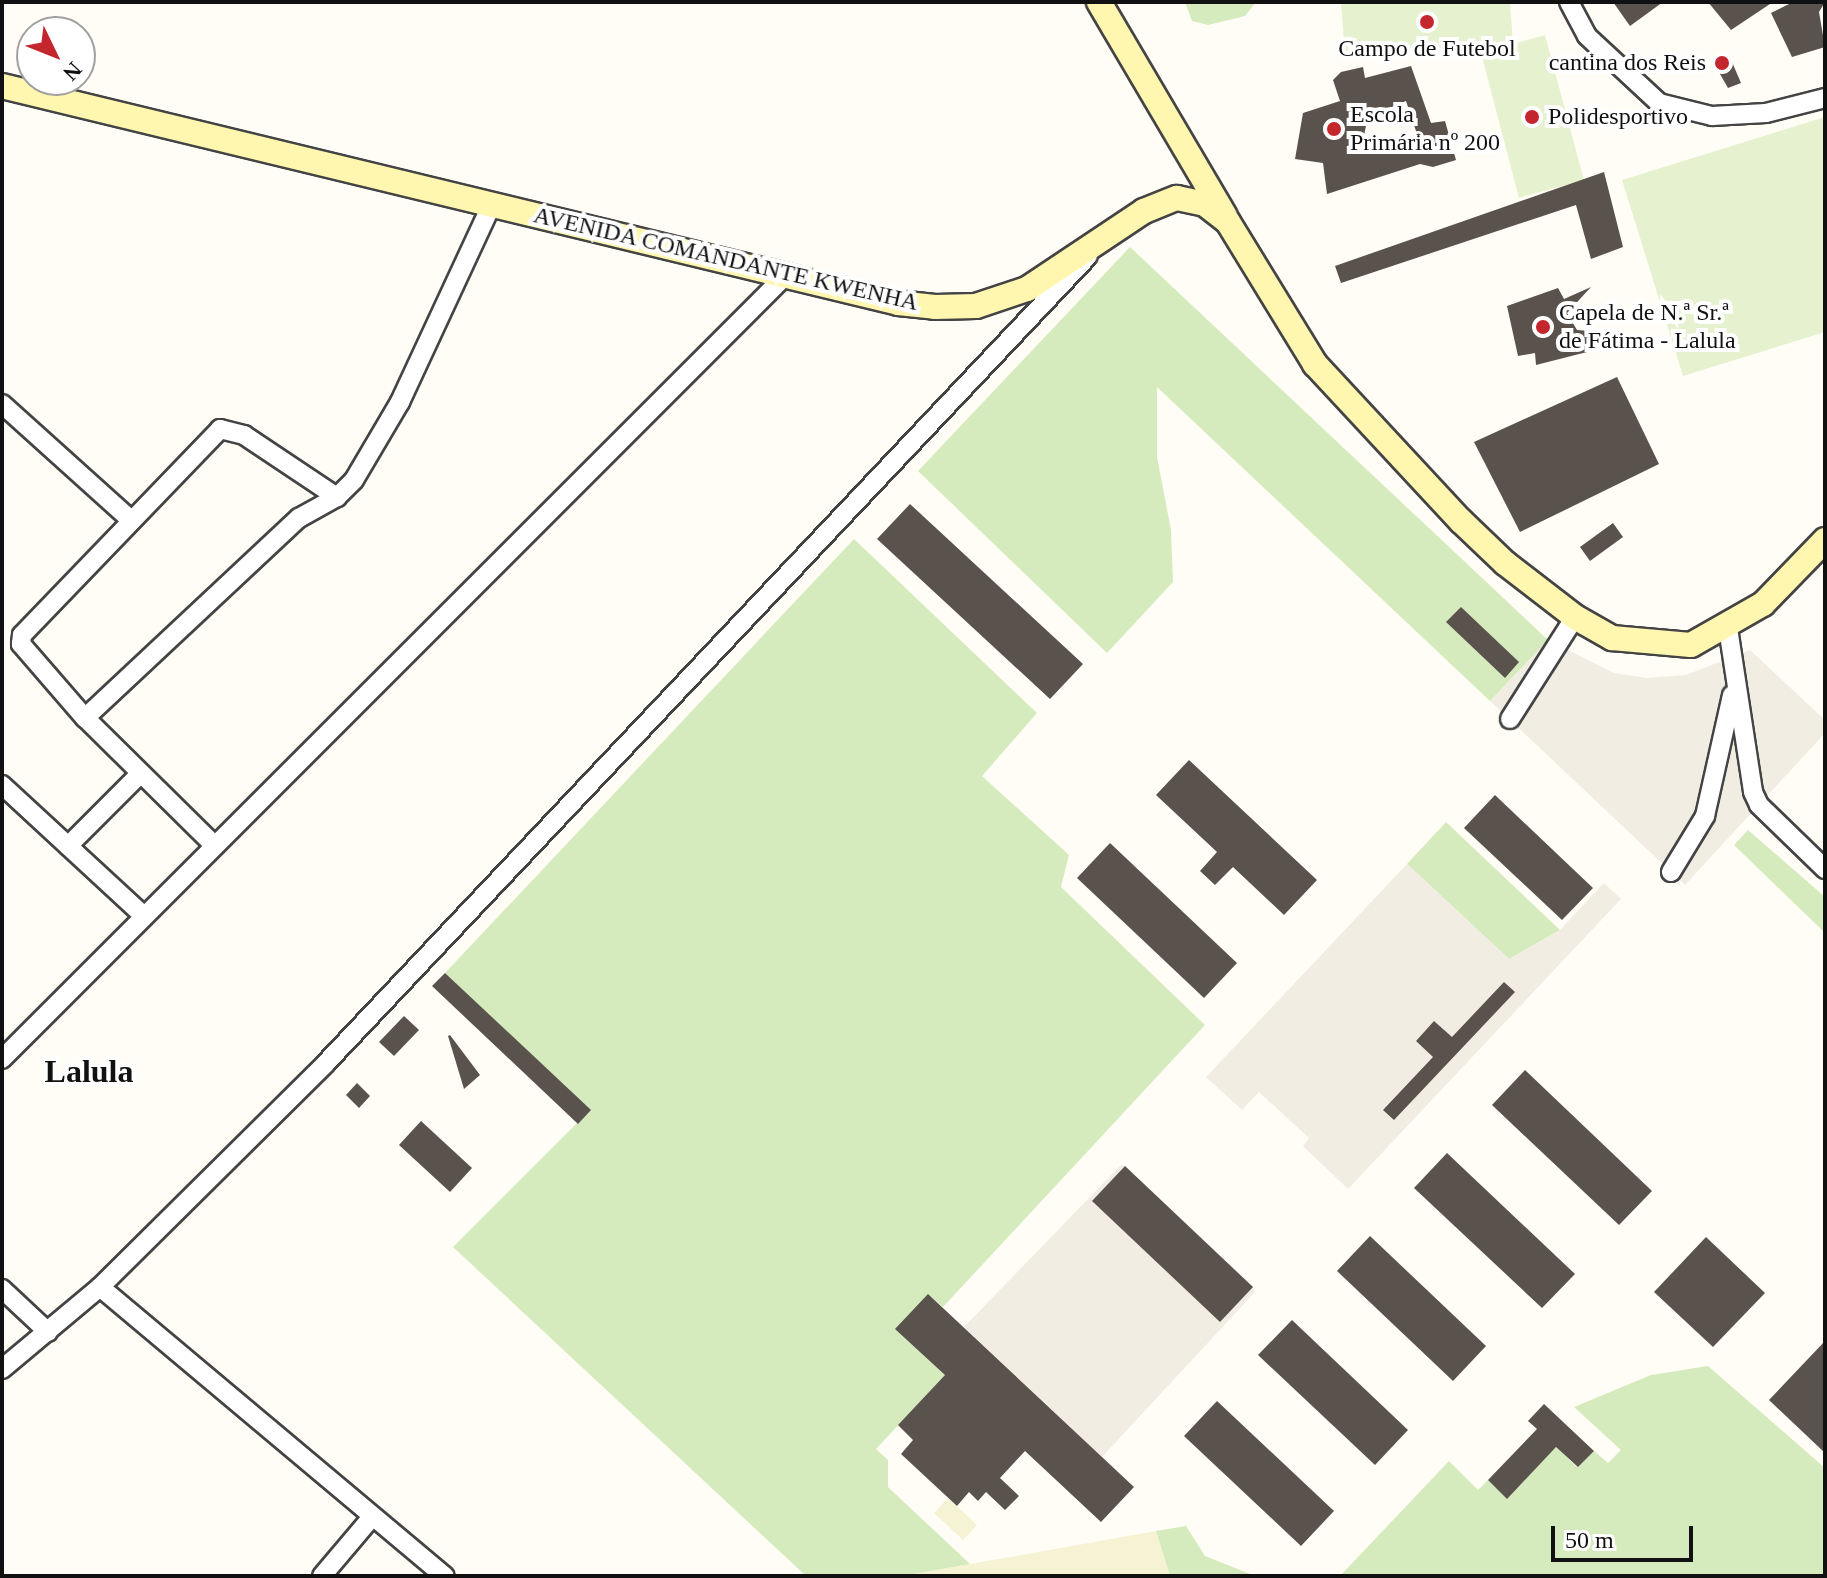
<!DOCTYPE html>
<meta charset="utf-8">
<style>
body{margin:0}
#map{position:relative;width:1827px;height:1578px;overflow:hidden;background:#fffdf5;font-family:"Times New Roman",serif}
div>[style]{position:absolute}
.farmland>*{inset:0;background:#f6f3d4}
.green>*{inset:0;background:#d5ebbd}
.pitch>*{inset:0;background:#e6f2cf}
.plaza>*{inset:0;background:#f1ede2}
.building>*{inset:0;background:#5a524d}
.roads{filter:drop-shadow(2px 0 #444) drop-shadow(-2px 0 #444) drop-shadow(0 2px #444) drop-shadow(0 -2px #444)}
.street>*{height:18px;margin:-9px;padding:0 9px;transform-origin:9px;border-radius:9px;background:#fff}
.secondary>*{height:24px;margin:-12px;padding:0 12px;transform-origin:12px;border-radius:12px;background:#fff6b0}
.dots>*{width:22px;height:22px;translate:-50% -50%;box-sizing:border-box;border:4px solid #fff;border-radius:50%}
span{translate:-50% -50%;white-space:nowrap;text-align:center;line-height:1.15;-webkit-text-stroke:8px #fff;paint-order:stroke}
.poi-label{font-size:24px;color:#111}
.right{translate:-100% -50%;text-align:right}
.left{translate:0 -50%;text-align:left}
.street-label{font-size:24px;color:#111}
.district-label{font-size:32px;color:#111;font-weight:700}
.frame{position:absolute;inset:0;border:4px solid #111;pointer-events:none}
.north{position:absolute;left:16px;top:16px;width:80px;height:80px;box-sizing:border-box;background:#fff;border:2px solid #a0a0a0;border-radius:50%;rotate:133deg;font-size:22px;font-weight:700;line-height:32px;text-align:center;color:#111}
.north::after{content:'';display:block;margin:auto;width:28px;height:36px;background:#c4262e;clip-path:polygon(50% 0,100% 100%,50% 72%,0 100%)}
.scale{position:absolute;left:1551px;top:1526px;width:142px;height:36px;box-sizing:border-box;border:4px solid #111;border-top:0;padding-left:10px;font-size:24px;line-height:28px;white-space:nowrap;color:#111;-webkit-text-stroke:6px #fff;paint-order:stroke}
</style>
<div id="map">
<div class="farmland">
<i style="clip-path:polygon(948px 1498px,977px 1525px,963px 1540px,934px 1513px)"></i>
<i style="clip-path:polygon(1156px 1531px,1170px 1576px,903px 1576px)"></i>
</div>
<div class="green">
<i style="clip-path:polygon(1185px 2px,1256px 2px,1245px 16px,1208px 25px,1192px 21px)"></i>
<i style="clip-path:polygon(1130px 247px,1548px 640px,1490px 701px,1157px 387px,1157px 457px,1171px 530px,1173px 582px,1107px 653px,918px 471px)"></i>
<i style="clip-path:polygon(854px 539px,1037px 713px,982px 776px,1069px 855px,1061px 887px,1205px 1025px,943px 1307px,928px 1294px,945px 1375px,876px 1449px,888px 1460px,888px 1487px,970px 1564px,903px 1576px,806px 1576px,453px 1247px,590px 1110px,445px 973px)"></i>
<i style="clip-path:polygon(1446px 822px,1560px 930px,1509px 959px,1407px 864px)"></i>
<i style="clip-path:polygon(1748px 830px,1825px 897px,1825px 933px,1734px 845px)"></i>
<i style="clip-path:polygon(1708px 1366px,1825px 1468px,1825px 1576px,1340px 1576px,1449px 1461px,1478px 1490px,1488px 1480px,1507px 1498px,1556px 1447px,1577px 1467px,1594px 1451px,1608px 1463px,1621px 1450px,1574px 1407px,1651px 1375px)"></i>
<i style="clip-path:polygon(1186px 1526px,1205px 1556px,1255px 1576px,1170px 1576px,1156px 1531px)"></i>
</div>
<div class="pitch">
<i style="clip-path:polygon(1341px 2px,1510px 2px,1513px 43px,1345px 55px)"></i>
<i style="clip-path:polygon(1545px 35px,1584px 180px,1519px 198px,1481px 53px)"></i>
<i style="clip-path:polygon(1825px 117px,1825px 332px,1683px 376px,1622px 180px)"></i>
</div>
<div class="plaza">
<i style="clip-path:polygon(1548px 640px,1614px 673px,1647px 678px,1686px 675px,1750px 650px,1825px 720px,1825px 733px,1685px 885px,1490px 701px)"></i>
<i style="clip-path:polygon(evenodd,1407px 864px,1509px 959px,1560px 930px,1604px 883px,1621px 899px,1348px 1189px,1303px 1146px,1309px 1138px,1259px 1092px,1242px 1110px,1206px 1077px,1407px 864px,1434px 1021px,1450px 1036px,1431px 1055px,1416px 1041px,1434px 1021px)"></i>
<i style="clip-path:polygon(1121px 1165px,1125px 1166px,1093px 1201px,1220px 1321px,1253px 1287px,1255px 1292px,1102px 1457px,964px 1327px)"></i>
</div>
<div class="building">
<i style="clip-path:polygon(1613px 2px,1663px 2px,1630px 26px)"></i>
<i style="clip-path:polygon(1708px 2px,1773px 2px,1731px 30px)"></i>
<i style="clip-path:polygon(1793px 2px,1825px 2px,1819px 12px,1825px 47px,1792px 57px,1771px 13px)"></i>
<i style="clip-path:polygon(1729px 55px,1741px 83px,1728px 88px,1712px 60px)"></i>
<i style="clip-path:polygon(evenodd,1411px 66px,1431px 123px,1445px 121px,1456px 160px,1433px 167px,1420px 164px,1327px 194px,1323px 163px,1295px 159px,1303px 113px,1340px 101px,1333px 80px,1341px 72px,1363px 67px,1365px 78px,1411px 66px,1406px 101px,1417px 134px,1361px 149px,1368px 117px,1406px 101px)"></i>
<i style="clip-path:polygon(1604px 172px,1623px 247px,1591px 259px,1576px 205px,1341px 283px,1335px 266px)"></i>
<i style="clip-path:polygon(1591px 287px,1567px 313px,1577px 330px,1590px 331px,1591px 351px,1536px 365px,1535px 353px,1518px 356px,1507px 306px,1558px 288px,1564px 299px)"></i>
<i style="clip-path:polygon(1617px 377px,1659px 464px,1520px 532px,1474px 442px)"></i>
<i style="clip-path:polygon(910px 504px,1083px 664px,1050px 699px,877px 539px)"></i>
<i style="clip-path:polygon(1613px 523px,1623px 537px,1590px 561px,1580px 547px)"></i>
<i style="clip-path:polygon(1461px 607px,1519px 662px,1505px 678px,1446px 622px)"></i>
<i style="clip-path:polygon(1189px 760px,1317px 880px,1284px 915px,1233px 867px,1215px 885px,1200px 871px,1217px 852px,1156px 795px)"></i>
<i style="clip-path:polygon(1495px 795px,1593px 888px,1562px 920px,1464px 828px)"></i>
<i style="clip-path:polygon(1110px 843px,1237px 963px,1204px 998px,1077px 878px)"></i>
<i style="clip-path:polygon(445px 973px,591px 1110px,578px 1124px,432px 986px)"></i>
<i style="clip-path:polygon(1504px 982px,1515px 992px,1394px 1120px,1383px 1110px,1433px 1057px,1416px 1041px,1434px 1021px,1452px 1037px)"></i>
<i style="clip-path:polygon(404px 1016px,419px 1030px,394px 1056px,379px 1042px)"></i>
<i style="clip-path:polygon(450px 1035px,480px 1075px,464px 1089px,448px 1036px)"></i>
<i style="clip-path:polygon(1525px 1070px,1652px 1191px,1619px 1225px,1492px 1105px)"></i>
<i style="clip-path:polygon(357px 1083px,370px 1096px,359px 1108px,346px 1095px)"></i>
<i style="clip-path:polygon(421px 1121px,472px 1168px,450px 1192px,399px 1145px)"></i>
<i style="clip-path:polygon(1447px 1153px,1575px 1274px,1542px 1308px,1414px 1188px)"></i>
<i style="clip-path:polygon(1125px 1166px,1253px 1287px,1220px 1322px,1092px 1201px)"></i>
<i style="clip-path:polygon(1370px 1236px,1486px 1346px,1453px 1381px,1337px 1271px)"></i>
<i style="clip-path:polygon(1706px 1237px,1765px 1293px,1713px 1347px,1654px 1292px)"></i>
<i style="clip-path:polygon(928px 1294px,1134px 1487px,1101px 1522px,1025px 1451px,1000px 1478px,1019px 1496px,1005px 1510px,986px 1492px,978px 1501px,969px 1492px,957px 1506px,901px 1454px,913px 1440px,898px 1425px,945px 1375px,895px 1329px)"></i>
<i style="clip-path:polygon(1292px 1320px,1408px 1430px,1375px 1465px,1258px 1355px)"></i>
<i style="clip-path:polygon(1825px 1341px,1825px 1453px,1769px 1400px)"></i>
<i style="clip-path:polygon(1217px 1401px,1334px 1511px,1301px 1546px,1184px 1436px)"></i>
<i style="clip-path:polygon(1544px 1404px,1594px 1451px,1578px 1467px,1556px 1447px,1507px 1499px,1488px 1480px,1537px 1429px,1528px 1421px)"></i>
</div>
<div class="roads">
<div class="street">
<i style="left:1569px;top:2px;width:38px;rotate:62deg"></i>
<i style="left:1587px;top:36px;width:98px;rotate:42.9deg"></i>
<i style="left:1659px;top:103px;width:55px;rotate:13.8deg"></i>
<i style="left:1712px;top:116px;width:54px;rotate:-3.2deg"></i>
<i style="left:1766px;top:113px;width:61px;rotate:-14.3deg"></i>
<i style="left:2px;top:404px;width:173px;rotate:42deg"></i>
<i style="left:1728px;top:628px;width:166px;rotate:81.3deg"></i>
<i style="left:1753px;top:792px;width:14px;rotate:65deg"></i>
<i style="left:1759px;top:805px;width:92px;rotate:44.1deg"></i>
<i style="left:85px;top:718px;width:293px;rotate:-43.1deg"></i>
<i style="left:299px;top:518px;width:43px;rotate:-28.9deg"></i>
<i style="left:337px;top:497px;width:24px;rotate:-45deg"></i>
<i style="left:354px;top:480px;width:91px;rotate:-59.5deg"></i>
<i style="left:400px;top:402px;width:218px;rotate:-65.1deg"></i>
<i style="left:1510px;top:719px;width:121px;rotate:-57.5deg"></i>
<i style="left:2px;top:785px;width:193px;rotate:42.7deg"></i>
<i style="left:214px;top:845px;width:181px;rotate:-135.4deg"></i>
<i style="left:85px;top:718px;width:98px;rotate:-130.9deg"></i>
<i style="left:21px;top:644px;width:9px;rotate:-84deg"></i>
<i style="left:22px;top:635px;width:286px;rotate:-46.1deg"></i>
<i style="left:220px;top:429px;width:25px;rotate:14deg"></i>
<i style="left:244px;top:435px;width:112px;rotate:33.7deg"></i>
<i style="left:68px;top:846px;width:103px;rotate:-45deg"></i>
<i style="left:1671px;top:872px;width:66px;rotate:-58.7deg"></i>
<i style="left:1705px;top:816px;width:124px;rotate:-77.4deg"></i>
<i style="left:2px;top:1059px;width:1107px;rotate:-45deg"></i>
<i style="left:100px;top:1287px;width:450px;rotate:40deg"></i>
<i style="left:2px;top:1289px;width:63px;rotate:43.1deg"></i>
<i style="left:2px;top:1369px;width:128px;rotate:-39.9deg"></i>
<i style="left:100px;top:1287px;width:317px;rotate:-44.7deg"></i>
<i style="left:325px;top:1064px;width:1111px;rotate:-46.64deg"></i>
<i style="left:322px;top:1576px;width:76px;rotate:-49.8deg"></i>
</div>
<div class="secondary">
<i style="left:1099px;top:2px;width:248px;rotate:59.5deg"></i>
<i style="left:2px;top:86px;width:922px;rotate:13.61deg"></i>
<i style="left:898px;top:303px;width:37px;rotate:6deg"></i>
<i style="left:935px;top:307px;width:41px;rotate:-1.4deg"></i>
<i style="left:976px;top:306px;width:54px;rotate:-18.4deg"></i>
<i style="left:1027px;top:289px;width:141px;rotate:-33.7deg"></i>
<i style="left:1144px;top:211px;width:35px;rotate:-22deg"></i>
<i style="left:1177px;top:198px;width:29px;rotate:12deg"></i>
<i style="left:1205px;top:204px;width:29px;rotate:38deg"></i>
<i style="left:1228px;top:222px;width:167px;rotate:58.5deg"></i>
<i style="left:1315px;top:364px;width:214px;rotate:47.1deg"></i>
<i style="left:1461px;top:521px;width:61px;rotate:43.7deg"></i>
<i style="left:1505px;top:563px;width:88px;rotate:37.6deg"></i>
<i style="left:1575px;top:617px;width:43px;rotate:29.6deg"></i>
<i style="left:1612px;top:638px;width:79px;rotate:5.1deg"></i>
<i style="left:1691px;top:645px;width:83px;rotate:-29.7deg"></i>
<i style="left:1763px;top:604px;width:89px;rotate:-45.9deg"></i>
</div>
</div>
<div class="dots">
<i style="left:1427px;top:22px;background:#c4262e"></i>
<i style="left:1722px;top:63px;background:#c4262e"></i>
<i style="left:1532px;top:117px;background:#c4262e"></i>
<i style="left:1334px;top:129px;background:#c4262e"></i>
<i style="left:1543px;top:327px;background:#c4262e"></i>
</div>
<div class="poi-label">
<span style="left:1427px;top:49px">Campo de Futebol</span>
<span class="right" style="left:1706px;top:63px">cantina dos Reis</span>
<span class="left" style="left:1350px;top:129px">Escola<br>Primária nº 200</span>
<span class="left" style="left:1548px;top:117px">Polidesportivo</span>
<span class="left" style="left:1559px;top:327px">Capela de N.ª Sr.ª<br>de Fátima - Lalula</span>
</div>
<div class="street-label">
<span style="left:726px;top:259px;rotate:13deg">AVENIDA COMANDANTE KWENHA</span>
</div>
<div class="district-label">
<span style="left:89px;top:1071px">Lalula</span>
</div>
<div class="frame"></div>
<div class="north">N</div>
<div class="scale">50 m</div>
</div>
